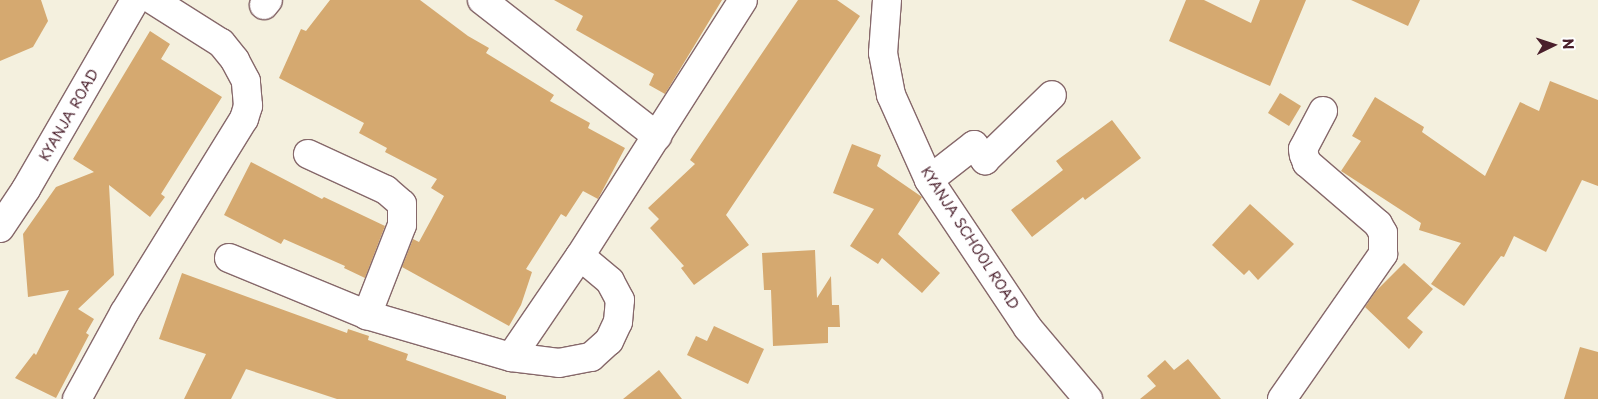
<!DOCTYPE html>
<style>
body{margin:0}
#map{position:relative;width:1598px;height:399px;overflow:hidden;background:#f4f0de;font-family:"Playpen Sans",sans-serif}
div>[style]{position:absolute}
.building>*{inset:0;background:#d5a970}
.roads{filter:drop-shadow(1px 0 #86686a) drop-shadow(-1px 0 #86686a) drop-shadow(0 1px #86686a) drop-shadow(0 -1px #86686a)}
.minor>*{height:28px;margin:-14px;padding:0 14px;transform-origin:14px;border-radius:14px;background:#fff}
span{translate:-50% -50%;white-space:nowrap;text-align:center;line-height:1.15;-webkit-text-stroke:4.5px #fff;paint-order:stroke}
.street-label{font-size:14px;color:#4a1f2b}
.north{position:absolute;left:1528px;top:20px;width:50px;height:50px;-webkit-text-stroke:4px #fff;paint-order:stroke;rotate:86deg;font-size:14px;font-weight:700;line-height:20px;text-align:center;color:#4a1f2b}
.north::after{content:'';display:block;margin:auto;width:18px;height:22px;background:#4a1f2b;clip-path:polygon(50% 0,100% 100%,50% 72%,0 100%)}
</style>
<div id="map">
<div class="building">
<i style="clip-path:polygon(0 0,41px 0,48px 21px,33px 47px,0 61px)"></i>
<i style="clip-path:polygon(330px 0,420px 0,468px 36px,489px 48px,486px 53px,554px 95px,550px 101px,590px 123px,588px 128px,625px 148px,598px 199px,583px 191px,566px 217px,561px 214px,526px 269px,532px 272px,521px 305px,509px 326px,402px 267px,413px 239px,419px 242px,444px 196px,431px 188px,437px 179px,385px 152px,387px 148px,359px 133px,364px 123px,279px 78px,301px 29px,306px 31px)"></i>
<i style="clip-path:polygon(554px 0,722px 0,665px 94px,649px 85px,654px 74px,576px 30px,583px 16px)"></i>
<i style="clip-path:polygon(798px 0,837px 0,860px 16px,726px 215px,749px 245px,694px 285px,681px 268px,684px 266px,650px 228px,659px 219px,648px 208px,695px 164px,690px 160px)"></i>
<i style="clip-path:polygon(1186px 0,1204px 0,1251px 23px,1260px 0,1306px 0,1270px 86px,1169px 41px)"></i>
<i style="clip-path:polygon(1351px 0,1420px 0,1408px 26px)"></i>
<i style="clip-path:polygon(150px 31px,170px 44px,161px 59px,222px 97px,161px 194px,165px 197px,150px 217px,109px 185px,114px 275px,78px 309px,94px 319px,86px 333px,89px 335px,56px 398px,15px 378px,34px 353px,36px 355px,69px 290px,28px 297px,23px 234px,56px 187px,94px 172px,73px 159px)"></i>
<i style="clip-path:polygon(1550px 81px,1598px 100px,1598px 186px,1582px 180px,1546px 252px,1514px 236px,1504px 257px,1501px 256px,1464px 306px,1431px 284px,1461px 243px,1419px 230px,1421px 223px,1341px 171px,1361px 141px,1352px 136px,1375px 97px,1424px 127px,1422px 132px,1485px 176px,1520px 102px,1539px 111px)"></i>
<i style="clip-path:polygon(1280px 93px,1301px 106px,1289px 126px,1268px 113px)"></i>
<i style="clip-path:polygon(1112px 120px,1141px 158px,1085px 200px,1083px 197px,1032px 237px,1011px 210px,1063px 170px,1056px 161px)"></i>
<i style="clip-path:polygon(852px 144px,881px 155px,877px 166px,922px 197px,898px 234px,940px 273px,922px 293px,882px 258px,878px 264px,850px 246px,874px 209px,833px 193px)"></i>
<i style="clip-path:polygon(251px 162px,322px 199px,324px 197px,385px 226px,365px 278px,344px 268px,345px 266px,284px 239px,281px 244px,224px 215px)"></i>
<i style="clip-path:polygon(1250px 204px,1294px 244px,1258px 280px,1249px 270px,1244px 275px,1212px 245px)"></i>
<i style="clip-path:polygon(815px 250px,817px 298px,831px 276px,832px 305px,839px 305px,840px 327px,828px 327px,828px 343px,773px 346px,771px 290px,764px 290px,762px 253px)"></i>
<i style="clip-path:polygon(1404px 263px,1433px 289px,1407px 318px,1423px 332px,1409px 349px,1365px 307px,1376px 291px)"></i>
<i style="clip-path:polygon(182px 273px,347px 333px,348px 329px,369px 336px,368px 340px,408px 354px,406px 360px,506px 396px,506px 399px,337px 399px,246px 369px,231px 399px,184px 399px,206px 354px,159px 339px)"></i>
<i style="clip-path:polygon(714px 326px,764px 349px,748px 384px,687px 355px,696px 336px,707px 341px)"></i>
<i style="clip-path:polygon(1580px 347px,1598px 352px,1598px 399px,1564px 399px)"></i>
<i style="clip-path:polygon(1188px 359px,1221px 399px,1140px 399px,1156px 386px,1147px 376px,1165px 360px,1174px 370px)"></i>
<i style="clip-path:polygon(659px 370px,682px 399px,623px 399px)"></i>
</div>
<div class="roads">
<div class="minor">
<i style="left:482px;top:0;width:222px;rotate:37.9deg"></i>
<i style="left:887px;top:0;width:53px;rotate:94.3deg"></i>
<i style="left:883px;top:53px;width:43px;rotate:79.2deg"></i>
<i style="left:891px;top:95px;width:93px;rotate:65.9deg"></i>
<i style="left:929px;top:180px;width:178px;rotate:56.2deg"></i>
<i style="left:1028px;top:328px;width:93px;rotate:49.8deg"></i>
<i style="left:264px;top:5px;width:6px;rotate:-51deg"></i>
<i style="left:308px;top:154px;width:86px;rotate:24.8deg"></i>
<i style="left:386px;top:190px;width:21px;rotate:41deg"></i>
<i style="left:402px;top:204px;width:21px;rotate:90deg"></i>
<i style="left:402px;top:225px;width:97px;rotate:111.3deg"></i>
<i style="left:929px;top:180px;width:57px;rotate:-37.9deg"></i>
<i style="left:974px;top:145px;width:19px;rotate:54deg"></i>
<i style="left:985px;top:160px;width:93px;rotate:-44.1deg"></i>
<i style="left:0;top:228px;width:47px;rotate:-56.3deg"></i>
<i style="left:26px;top:189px;width:218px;rotate:-60deg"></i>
<i style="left:229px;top:258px;width:149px;rotate:22.4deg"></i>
<i style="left:367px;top:315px;width:150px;rotate:16.3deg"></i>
<i style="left:511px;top:357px;width:122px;rotate:-55.7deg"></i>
<i style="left:580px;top:256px;width:303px;rotate:-57.5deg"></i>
<i style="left:511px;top:357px;width:48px;rotate:7.1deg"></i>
<i style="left:559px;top:363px;width:33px;rotate:-11deg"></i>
<i style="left:591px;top:357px;width:24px;rotate:-42deg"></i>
<i style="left:609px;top:341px;width:21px;rotate:-65deg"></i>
<i style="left:618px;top:322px;width:22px;rotate:-85deg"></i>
<i style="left:620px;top:300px;width:21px;rotate:-118deg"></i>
<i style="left:610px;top:281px;width:39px;rotate:-140deg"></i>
<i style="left:77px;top:399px;width:98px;rotate:-61.3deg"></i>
<i style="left:124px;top:313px;width:228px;rotate:-58.3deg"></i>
<i style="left:244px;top:119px;width:14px;rotate:-73deg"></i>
<i style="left:248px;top:106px;width:25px;rotate:-95deg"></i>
<i style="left:246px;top:81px;width:24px;rotate:-118deg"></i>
<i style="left:235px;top:60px;width:22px;rotate:-129deg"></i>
<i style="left:221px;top:43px;width:80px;rotate:-147.7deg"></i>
<i style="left:1282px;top:399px;width:177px;rotate:-55.1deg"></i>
<i style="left:1383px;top:254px;width:21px;rotate:-90deg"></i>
<i style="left:1383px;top:233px;width:10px;rotate:-119deg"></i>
<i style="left:1378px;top:224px;width:94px;rotate:-139.3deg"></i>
<i style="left:1307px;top:163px;width:9px;rotate:-111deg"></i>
<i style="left:1304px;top:155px;width:6px;rotate:-99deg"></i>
<i style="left:1303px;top:149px;width:43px;rotate:-62.2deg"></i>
</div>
</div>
<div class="street-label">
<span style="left:69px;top:115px;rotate:-60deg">KYANJA ROAD</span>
<span style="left:970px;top:238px;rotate:57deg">KYANJA SCHOOL ROAD</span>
</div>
<div class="north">N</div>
</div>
